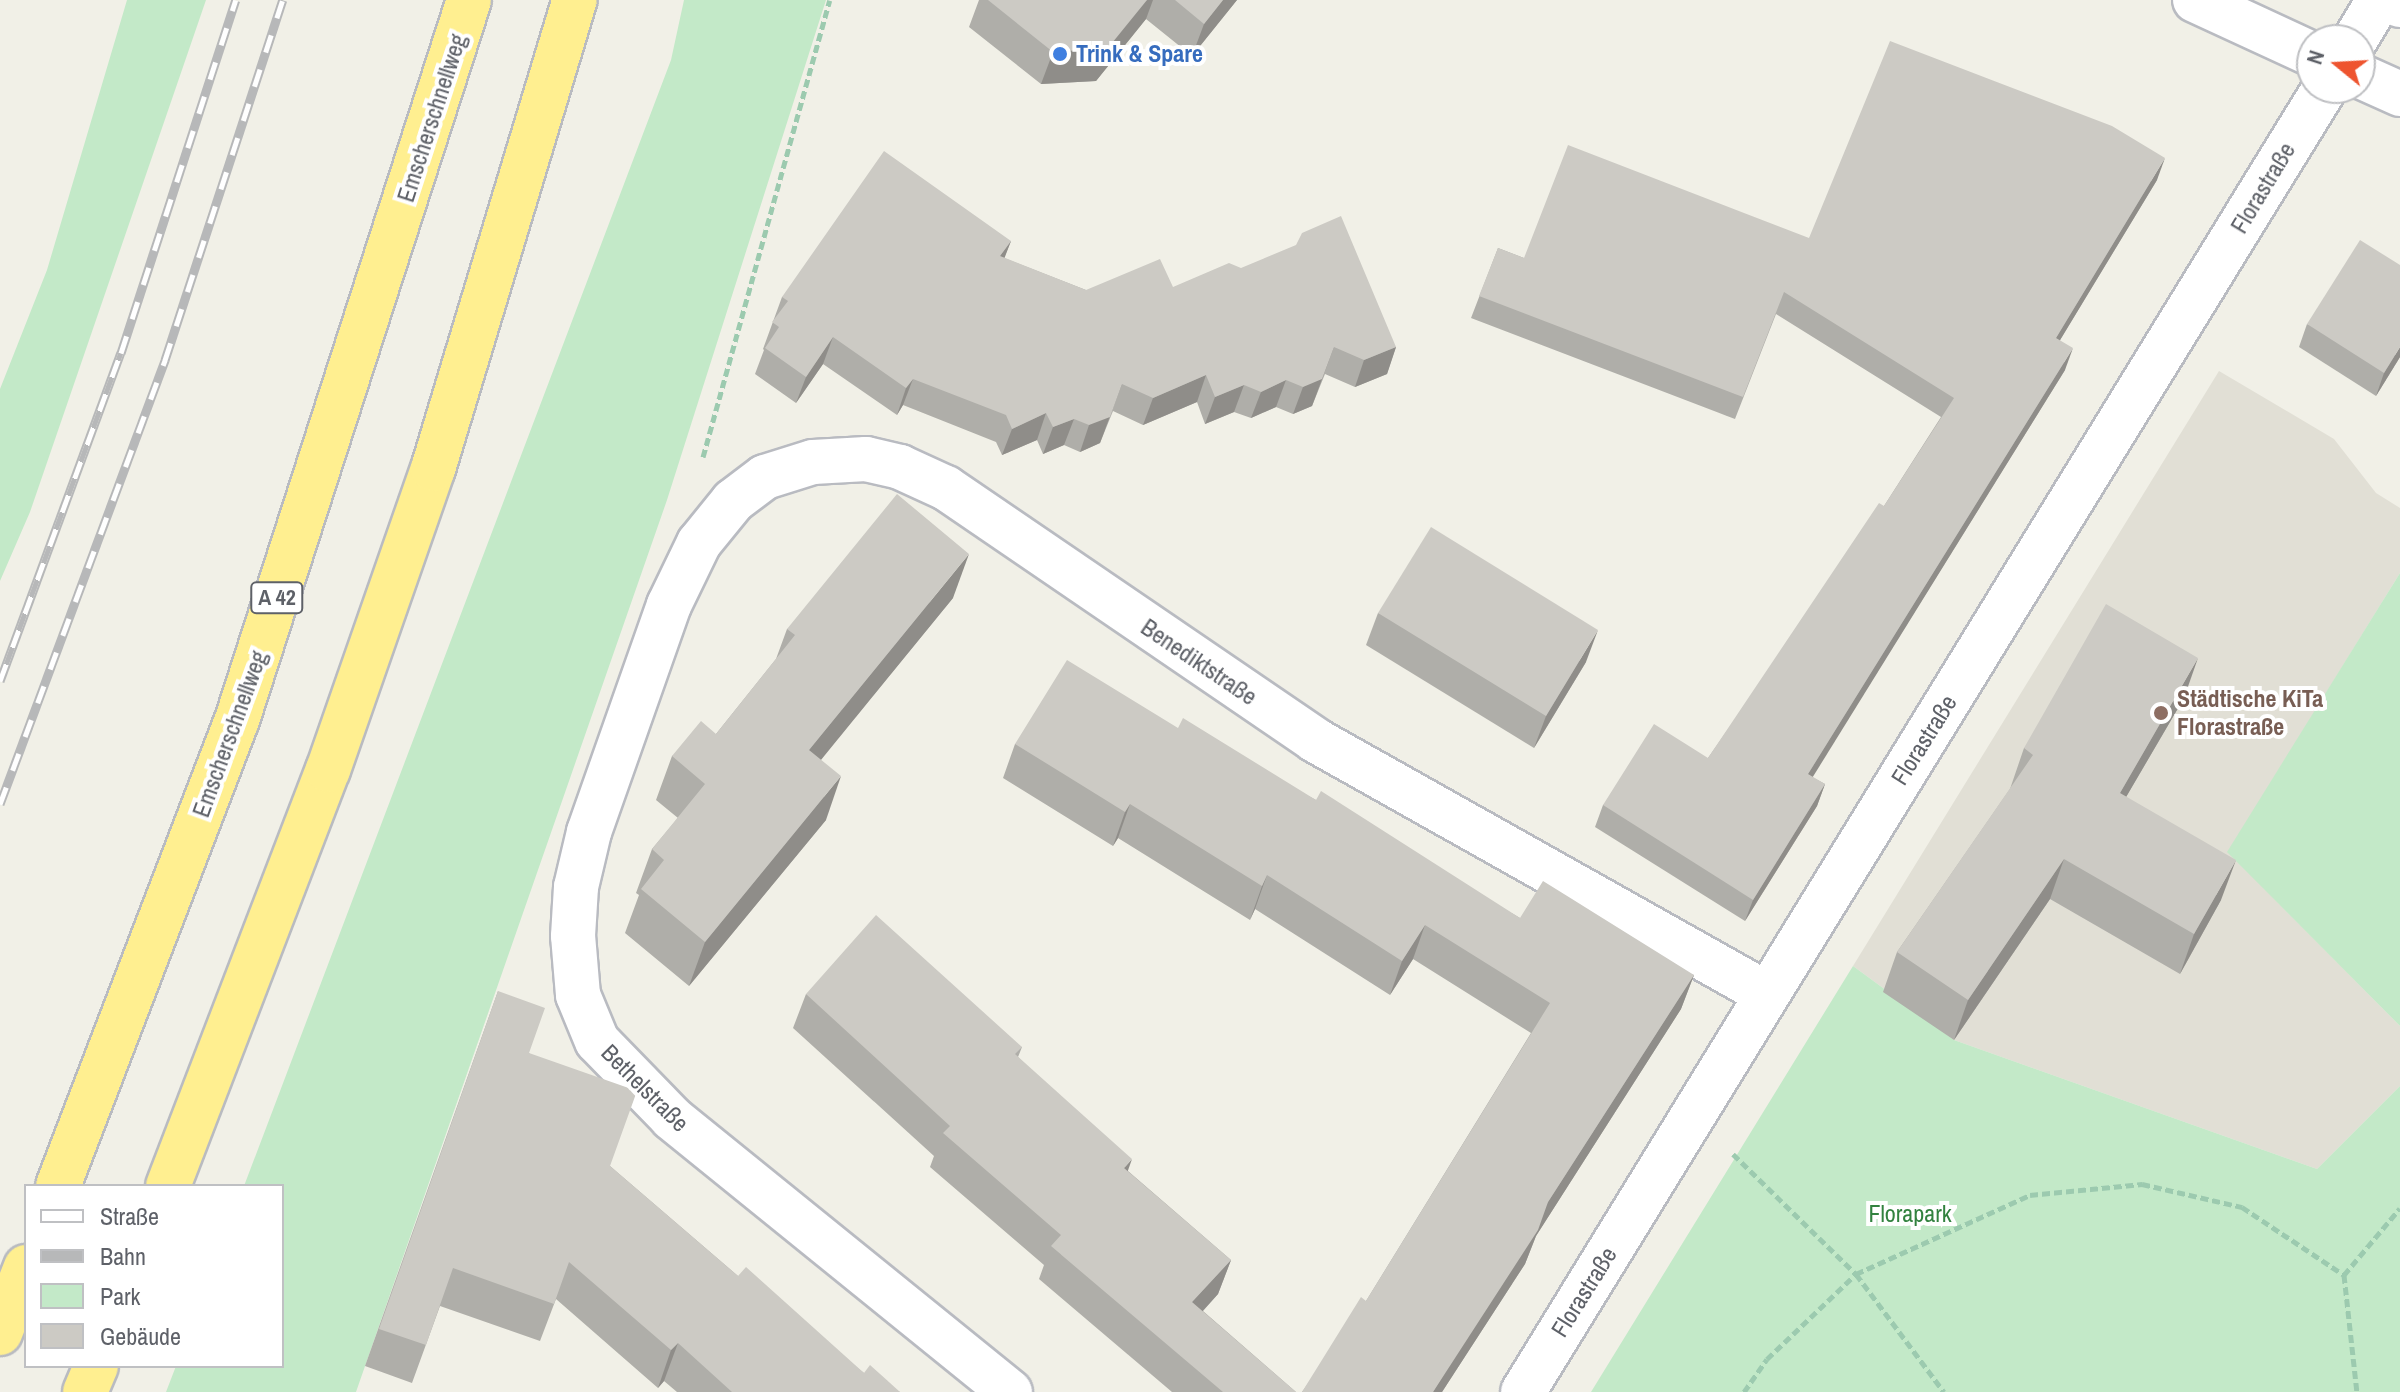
<!DOCTYPE html>
<meta charset="utf-8">
<style>
body{margin:0}
#map{position:relative;width:2400px;height:1392px;overflow:hidden;background:#f1f0e7;font-family:"Archivo Narrow",sans-serif}
div>[style]{position:absolute}
.education>*{inset:0;background:#e1dfd5}
.green>*{inset:0;background:#c3e9c8}
.path>*{height:5px;margin-top:-2.5px;transform-origin:0;background:repeating-linear-gradient(90deg,#9ccaaf 0 8px,transparent 0 12px)}
.roads{filter:drop-shadow(2px 0 #b9bbc1) drop-shadow(-2px 0 #b9bbc1) drop-shadow(0 2px #b9bbc1) drop-shadow(0 -2px #b9bbc1)}
.street>*{height:44px;margin:-22px;padding:0 22px;transform-origin:22px;border-radius:22px;background:#fff}
.secondary>*{height:44px;margin:-22px;padding:0 22px;transform-origin:22px;border-radius:22px;background:#fff}
.highway>*{height:44px;margin:-22px;padding:0 22px;transform-origin:22px;border-radius:22px;background:#ffef90}
.rail>*{height:9px;margin-top:-4.5px;transform-origin:0;background:repeating-linear-gradient(90deg,#fff 0 18px,#b7b8b9 0 36px);box-sizing:border-box;border-block:2px solid #b7b8b9}
.wall>*{inset:0;background:#afaea9}
.shaded-wall>*{inset:0;background:#8f8d89}
.building>*{inset:0;background:#cccac4}
.dots>*{width:22px;height:22px;translate:-50% -50%;box-sizing:border-box;border:4px solid #fff;border-radius:50%}
span{translate:-50% -50%;white-space:nowrap;text-align:center;line-height:1.15;-webkit-text-stroke:8px #fff;paint-order:stroke}
.shield-label span{padding:2px 6px;background:#fff;border:2px solid;border-radius:6px;-webkit-text-stroke-width:0}
.shield-label{font-size:22px;color:#5e6168;font-weight:700}
.shop-label{font-size:24px;color:#366cbe;font-weight:700}
.left{translate:0 -50%;text-align:left}
.street-label{font-size:24px;color:#5e6168}
.education-label{font-size:24px;color:#785e54;font-weight:700}
.park-label{font-size:24px;color:#32823f}
.legend{position:absolute;left:24px;top:1184px;width:260px;height:184px;box-sizing:border-box;background:#fff;border:2px solid #bfc0c3;margin:0;padding:10px 14px;list-style:none;font-size:24px;color:#5e6168}
.legend li{display:flex;align-items:center;gap:16px;height:40px}
.legend b{width:40px;border:2px solid #bfc0c3}
.north{position:absolute;left:2296px;top:24px;width:80px;height:80px;box-sizing:border-box;background:#fff;border:2px solid #bfc0c3;border-radius:50%;rotate:288deg;font-size:22px;font-weight:700;line-height:32px;text-align:center;color:#5e6168}
.north::after{content:'';display:block;margin:auto;width:28px;height:36px;background:#ee542f;clip-path:polygon(50% 0,100% 100%,50% 72%,0 100%)}
</style>
<div id="map">
<div class="education">
<i style="clip-path:polygon(2219px 371px,2334px 439px,2376px 493px,2400px 508px,2400px 573px,2228px 852px,2400px 1026px,2400px 1086px,2317px 1169px,1954px 1040px,1853px 966px)"></i>
</div>
<div class="green">
<i style="clip-path:polygon(127px 0,206px 0,30px 512px,0 581px,0 389px,47px 270px)"></i>
<i style="clip-path:polygon(684px 0,826px 0,667px 500px,356px 1392px,166px 1392px,176px 1366px,282px 1366px,282px 1186px,244px 1186px,671px 60px)"></i>
<i style="clip-path:polygon(2400px 573px,2400px 1026px,2227px 852px)"></i>
<i style="clip-path:polygon(1853px 966px,1954px 1040px,2317px 1169px,2400px 1086px,2400px 1392px,1591px 1392px)"></i>
</div>
<div class="path">
<i style="left:703px;top:457px;width:474px;rotate:-74.5deg"></i>
<i style="left:1733px;top:1154px;width:172px;rotate:44.3deg"></i>
<i style="left:1856px;top:1274px;width:147px;rotate:53.3deg"></i>
<i style="left:2344px;top:1275px;width:87px;rotate:-50.1deg"></i>
<i style="left:1744px;top:1392px;width:40px;rotate:-55.1deg"></i>
<i style="left:1767px;top:1359px;width:123px;rotate:-43.7deg"></i>
<i style="left:1856px;top:1274px;width:191px;rotate:-24.4deg"></i>
<i style="left:2030px;top:1195px;width:113px;rotate:-5.6deg"></i>
<i style="left:2142px;top:1184px;width:103px;rotate:13deg"></i>
<i style="left:2242px;top:1207px;width:123px;rotate:33.7deg"></i>
<i style="left:2344px;top:1275px;width:118px;rotate:83.7deg"></i>
</div>
<div class="roads">
<div class="street">
<i style="left:2355px;top:40px;width:47px;rotate:-59deg"></i>
<i style="left:1010px;top:1392px;width:435px;rotate:-141deg"></i>
<i style="left:672px;top:1118px;width:107px;rotate:-134.2deg"></i>
<i style="left:597px;top:1041px;width:50px;rotate:-112.4deg"></i>
<i style="left:578px;top:995px;width:59px;rotate:-94.8deg"></i>
<i style="left:573px;top:936px;width:49px;rotate:-86.5deg"></i>
<i style="left:576px;top:887px;width:57px;rotate:-76.7deg"></i>
<i style="left:589px;top:832px;width:241px;rotate:-70.6deg"></i>
<i style="left:669px;top:605px;width:69px;rotate:-64.2deg"></i>
<i style="left:699px;top:543px;width:54px;rotate:-51deg"></i>
<i style="left:733px;top:501px;width:40px;rotate:-37deg"></i>
<i style="left:765px;top:477px;width:50px;rotate:-17.4deg"></i>
<i style="left:813px;top:462px;width:53px;rotate:-3.2deg"></i>
<i style="left:866px;top:459px;width:35px;rotate:13deg"></i>
<i style="left:900px;top:467px;width:51px;rotate:24.5deg"></i>
<i style="left:946px;top:488px;width:447px;rotate:34.3deg"></i>
<i style="left:1315px;top:740px;width:518px;rotate:29.33deg"></i>
<i style="left:1523px;top:1392px;width:1531px;rotate:-58.41deg"></i>
</div>
<div class="secondary">
<i style="left:2195px;top:0;width:129px;rotate:24.8deg"></i>
<i style="left:2388px;top:0;width:13px;rotate:23deg"></i>
<i style="left:2360px;top:76px;width:44px;rotate:24.2deg"></i>
</div>
<div class="highway">
<i style="left:58px;top:1186px;width:499px;rotate:-69deg"></i>
<i style="left:237px;top:720px;width:756px;rotate:-72.14deg"></i>
<i style="left:168px;top:1186px;width:446px;rotate:-69deg"></i>
<i style="left:328px;top:770px;width:319px;rotate:-70.8deg"></i>
<i style="left:433px;top:469px;width:490px;rotate:-73.2deg"></i>
<i style="left:0;top:1333px;width:71px;rotate:-68.5deg"></i>
<i style="left:85px;top:1392px;width:28px;rotate:-67deg"></i>
</div>
</div>
<div class="rail">
<i style="left:0;top:681px;width:350px;rotate:-69.8deg"></i>
<i style="left:121px;top:353px;width:371px;rotate:-72deg"></i>
<i style="left:0;top:804px;width:474px;rotate:-69.6deg"></i>
<i style="left:165px;top:360px;width:379px;rotate:-71.9deg"></i>
</div>
<div class="wall">
<i style="clip-path:polygon(979px 0,1237px 0,1192px 56px,1146px 19px,1096px 81px,1041px 84px,969px 27px)"></i>
<i style="clip-path:polygon(2157px 180px,2060px 340px,2065px 370px,1812px 777px,1825px 784px,1817px 806px,1745px 921px,1595px 827px,1603px 805px,1708px 758px,1884px 506px,1941px 417px,1776px 314px,1735px 419px,1471px 318px,1498px 248px,1524px 258px,1809px 238px)"></i>
<i style="clip-path:polygon(1011px 241px,1004px 258px,1086px 290px,1173px 287px,1396px 347px,1387px 374px,1355px 387px,1325px 374px,1312px 406px,1293px 414px,1276px 407px,1251px 418px,1234px 412px,1205px 424px,1197px 402px,1143px 425px,1113px 411px,1100px 443px,1080px 452px,1064px 445px,1043px 454px,1037px 440px,1002px 455px,996px 442px,903px 405px,897px 415px,823px 364px,796px 403px,755px 374px,764px 350px,763px 349px,782px 297px)"></i>
<i style="clip-path:polygon(2307px 324px,2400px 357px,2376px 396px,2299px 347px)"></i>
<i style="clip-path:polygon(953px 598px,821px 759px,826px 820px,689px 986px,625px 933px,639px 895px,636px 893px,652px 849px,678px 818px,656px 800px,672px 756px,716px 734px,776px 659px,787px 629px)"></i>
<i style="clip-path:polygon(1378px 613px,1586px 662px,1534px 748px,1366px 645px)"></i>
<i style="clip-path:polygon(2184px 698px,2126px 797px,2221px 900px,2180px 974px,2050px 899px,1954px 1040px,1883px 992px,1897px 952px,2010px 789px,2024px 748px)"></i>
<i style="clip-path:polygon(1178px 728px,1316px 800px,1520px 918px,1694px 975px,1681px 1009px,1536px 1236px,1525px 1264px,1442px 1392px,1302px 1392px,1366px 1301px,1531px 1033px,1413px 959px,1390px 995px,1255px 909px,1250px 920px,1118px 838px,1113px 846px,1003px 778px,1015px 744px)"></i>
<i style="clip-path:polygon(498px 991px,529px 1053px,610px 1166px,738px 1276px,864px 1373px,900px 1392px,677px 1392px,664px 1381px,658px 1388px,556px 1299px,540px 1341px,440px 1306px,412px 1383px,365px 1366px)"></i>
<i style="clip-path:polygon(806px 994px,1022px 1047px,1018px 1057px,1128px 1171px,1231px 1260px,1218px 1294px,1203px 1311px,1296px 1392px,1172px 1392px,1039px 1279px,1044px 1265px,930px 1167px,934px 1156px,793px 1028px)"></i>
</div>
<div class="shaded-wall">
<i style="clip-path:polygon(1147px 0,1153px 0,1146px 19px,1096px 81px,1041px 84px,1053px 52px)"></i>
<i style="clip-path:polygon(1223px 0,1237px 0,1192px 56px,1204px 24px)"></i>
<i style="clip-path:polygon(2165px 158px,2157px 180px,2048px 360px,2056px 338px)"></i>
<i style="clip-path:polygon(1011px 241px,1001px 267px,1000px 256px)"></i>
<i style="clip-path:polygon(833px 337px,823px 364px,796px 403px,806px 377px)"></i>
<i style="clip-path:polygon(1334px 347px,1312px 406px,1293px 414px,1303px 387px)"></i>
<i style="clip-path:polygon(1396px 347px,1387px 374px,1355px 387px,1364px 360px)"></i>
<i style="clip-path:polygon(2400px 347px,2400px 357px,2376px 396px,2384px 373px)"></i>
<i style="clip-path:polygon(2073px 348px,2065px 370px,1801px 796px,1808px 774px)"></i>
<i style="clip-path:polygon(1206px 375px,1197px 402px,1143px 425px,1153px 398px)"></i>
<i style="clip-path:polygon(913px 379px,903px 405px,897px 415px,906px 388px)"></i>
<i style="clip-path:polygon(1286px 380px,1276px 407px,1251px 418px,1261px 392px)"></i>
<i style="clip-path:polygon(1122px 384px,1100px 443px,1080px 452px,1089px 425px)"></i>
<i style="clip-path:polygon(1244px 385px,1234px 412px,1205px 424px,1215px 397px)"></i>
<i style="clip-path:polygon(1046px 413px,1037px 440px,1002px 455px,1012px 429px)"></i>
<i style="clip-path:polygon(1074px 419px,1064px 445px,1043px 454px,1053px 427px)"></i>
<i style="clip-path:polygon(969px 554px,953px 598px,794px 793px,809px 750px)"></i>
<i style="clip-path:polygon(1598px 630px,1586px 662px,1534px 748px,1546px 716px)"></i>
<i style="clip-path:polygon(2198px 658px,2184px 698px,2105px 833px,2120px 793px)"></i>
<i style="clip-path:polygon(841px 776px,826px 820px,689px 986px,705px 942px)"></i>
<i style="clip-path:polygon(1825px 784px,1817px 806px,1745px 921px,1753px 900px)"></i>
<i style="clip-path:polygon(1130px 804px,1118px 838px,1113px 846px,1125px 812px)"></i>
<i style="clip-path:polygon(2064px 859px,2050px 899px,1954px 1040px,1968px 1000px)"></i>
<i style="clip-path:polygon(2236px 860px,2221px 900px,2180px 974px,2194px 934px)"></i>
<i style="clip-path:polygon(1267px 875px,1255px 909px,1250px 920px,1262px 886px)"></i>
<i style="clip-path:polygon(1425px 925px,1413px 959px,1390px 995px,1402px 961px)"></i>
<i style="clip-path:polygon(1694px 975px,1681px 1009px,1536px 1236px,1525px 1264px,1442px 1392px,1433px 1392px,1548px 1202px)"></i>
<i style="clip-path:polygon(1132px 1159px,1120px 1193px,1124px 1168px)"></i>
<i style="clip-path:polygon(1231px 1260px,1218px 1294px,1180px 1336px,1192px 1302px)"></i>
<i style="clip-path:polygon(678px 1343px,664px 1381px,658px 1388px,671px 1350px)"></i>
</div>
<div class="building">
<i style="clip-path:polygon(988px 0,1147px 0,1108px 48px,1053px 52px)"></i>
<i style="clip-path:polygon(1175px 0,1223px 0,1204px 24px)"></i>
<i style="clip-path:polygon(1890px 41px,2112px 126px,2165px 158px,2056px 338px,2073px 348px,1808px 774px,1825px 784px,1753px 900px,1603px 805px,1654px 724px,1708px 758px,1879px 503px,1884px 506px,1954px 398px,1784px 292px,1743px 397px,1479px 296px,1498px 248px,1524px 258px,1568px 145px,1809px 238px)"></i>
<i style="clip-path:polygon(884px 151px,1011px 241px,1000px 256px,1086px 290px,1160px 259px,1173px 287px,1229px 263px,1241px 268px,1296px 245px,1302px 233px,1341px 216px,1396px 347px,1364px 360px,1334px 347px,1322px 379px,1303px 387px,1286px 380px,1261px 392px,1244px 385px,1215px 397px,1206px 375px,1153px 398px,1122px 384px,1110px 417px,1089px 425px,1074px 419px,1053px 427px,1046px 413px,1012px 429px,1006px 415px,913px 379px,906px 388px,833px 337px,806px 377px,765px 348px,779px 327px,772px 322px,788px 301px,782px 297px)"></i>
<i style="clip-path:polygon(2360px 240px,2400px 265px,2400px 347px,2384px 373px,2307px 324px)"></i>
<i style="clip-path:polygon(897px 494px,969px 554px,809px 750px,841px 776px,705px 942px,641px 889px,664px 860px,652px 849px,705px 784px,672px 756px,701px 721px,716px 734px,795px 635px,787px 629px)"></i>
<i style="clip-path:polygon(1431px 527px,1598px 630px,1546px 716px,1378px 613px)"></i>
<i style="clip-path:polygon(2106px 604px,2198px 658px,2120px 793px,2236px 860px,2194px 934px,2064px 859px,1968px 1000px,1897px 952px,2033px 755px,2024px 748px)"></i>
<i style="clip-path:polygon(1067px 660px,1178px 728px,1183px 718px,1316px 800px,1321px 791px,1520px 918px,1543px 881px,1694px 975px,1548px 1202px,1538px 1230px,1433px 1392px,1302px 1392px,1361px 1297px,1366px 1301px,1550px 1003px,1425px 925px,1402px 961px,1267px 875px,1262px 886px,1130px 804px,1125px 812px,1015px 744px)"></i>
<i style="clip-path:polygon(876px 915px,1022px 1047px,1015px 1054px,1132px 1159px,1124px 1168px,1231px 1260px,1192px 1302px,1296px 1392px,1223px 1392px,1051px 1246px,1061px 1235px,943px 1133px,950px 1126px,806px 994px)"></i>
<i style="clip-path:polygon(498px 991px,545px 1008px,529px 1053px,637px 1091px,610px 1166px,738px 1276px,746px 1267px,864px 1373px,870px 1365px,900px 1392px,732px 1392px,678px 1343px,671px 1350px,569px 1262px,554px 1304px,453px 1268px,426px 1345px,379px 1329px)"></i>
</div>
<div class="dots">
<i style="left:1060px;top:54px;background:#3f7fe0"></i>
<i style="left:2161px;top:713px;background:#8d6e63"></i>
</div>
<div class="shield-label">
<span style="left:277px;top:598px">A 42</span>
</div>
<div class="shop-label">
<span class="left" style="left:1076px;top:54px">Trink &amp; Spare</span>
</div>
<div class="street-label">
<span style="left:432px;top:118px;rotate:-72deg">Emscherschnellweg</span>
<span style="left:2263px;top:188px;rotate:-59deg">Florastraße</span>
<span style="left:1199px;top:662px;rotate:34deg">Benediktstraße</span>
<span style="left:230px;top:734px;rotate:-70deg">Emscherschnellweg</span>
<span style="left:1924px;top:740px;rotate:-58deg">Florastraße</span>
<span style="left:645px;top:1088px;rotate:45deg">Bethelstraße</span>
<span style="left:1584px;top:1292px;rotate:-58deg">Florastraße</span>
</div>
<div class="education-label">
<span class="left" style="left:2177px;top:713px">Städtische KiTa<br>Florastraße</span>
</div>
<div class="park-label">
<span style="left:1910px;top:1214px">Florapark</span>
</div>
<ul class="legend">
<li><b style="height:10px;background:#fff"></b>Straße</li>
<li><b style="height:10px;background:#b7b8b9"></b>Bahn</li>
<li><b style="height:22px;background:#c3e9c8"></b>Park</li>
<li><b style="height:22px;background:#cccac4"></b>Gebäude</li>
</ul>
<div class="north">N</div>
</div>
